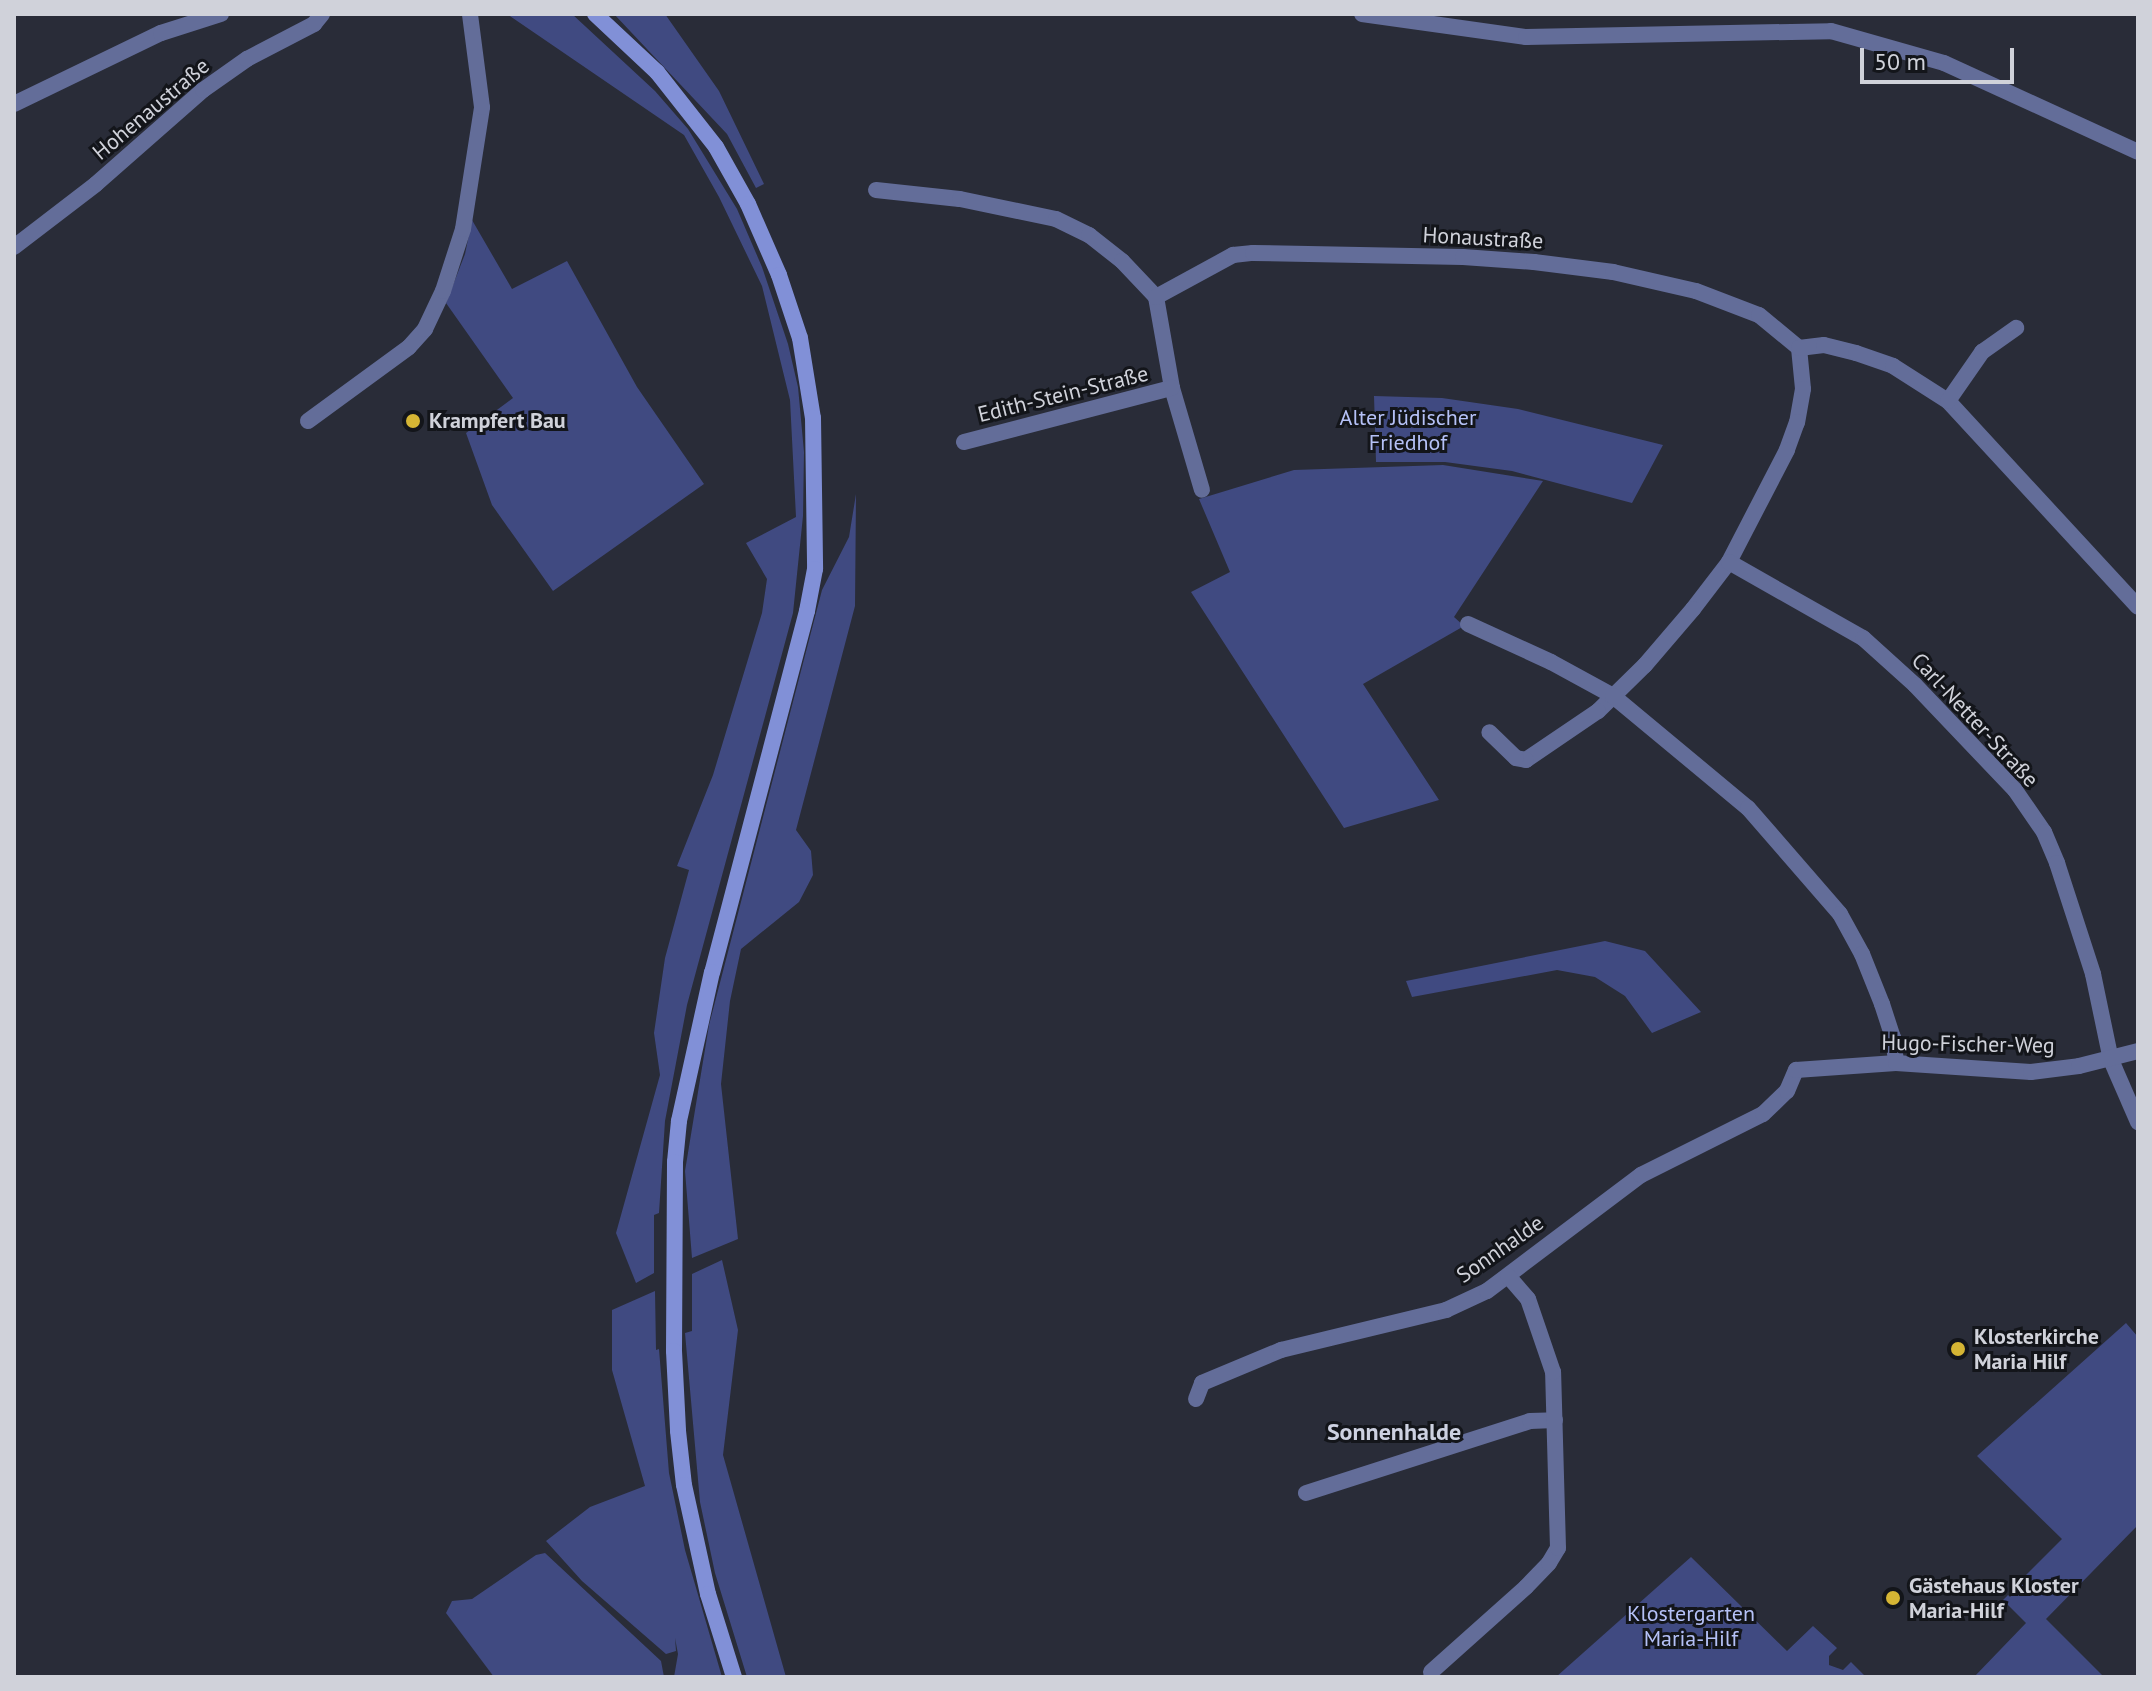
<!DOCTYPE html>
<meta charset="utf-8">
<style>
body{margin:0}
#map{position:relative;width:2152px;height:1691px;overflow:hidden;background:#292c38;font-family:"PT Sans",sans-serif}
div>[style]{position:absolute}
.green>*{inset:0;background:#404a81}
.minor>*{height:16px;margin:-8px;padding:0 8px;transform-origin:8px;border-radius:8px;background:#636d99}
.secondary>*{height:16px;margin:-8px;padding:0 8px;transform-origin:8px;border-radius:8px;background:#8190d7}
.dots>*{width:22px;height:22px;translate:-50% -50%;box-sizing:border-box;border:4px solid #13151a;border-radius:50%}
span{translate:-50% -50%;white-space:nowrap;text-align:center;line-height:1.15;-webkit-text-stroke:6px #13151a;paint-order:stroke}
.street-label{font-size:22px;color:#d0d2da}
.park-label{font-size:22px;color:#b5c1f7}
.poi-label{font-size:22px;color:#d0d2da;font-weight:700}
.left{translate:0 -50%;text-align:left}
.neighbourhood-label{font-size:24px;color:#cdd1e1;font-weight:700}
.frame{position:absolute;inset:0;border:16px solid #d0d2da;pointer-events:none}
.scale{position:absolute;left:1860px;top:48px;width:154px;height:36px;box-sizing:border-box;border:4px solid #d0d2da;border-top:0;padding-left:10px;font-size:24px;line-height:28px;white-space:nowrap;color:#d0d2da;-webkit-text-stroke:6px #13151a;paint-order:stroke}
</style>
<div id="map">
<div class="green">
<i style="clip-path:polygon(507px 14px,572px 14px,655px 91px,688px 129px,737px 209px,762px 267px,788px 344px,798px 387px,804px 452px,803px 516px,793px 613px,687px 1005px,665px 1121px,659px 1213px,654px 1215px,654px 1273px,636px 1283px,616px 1233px,660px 1075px,654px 1033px,665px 958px,689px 870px,677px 866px,713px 775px,762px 613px,767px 579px,746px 543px,796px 517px,790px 400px,762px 286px,719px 197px,684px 135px)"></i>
<i style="clip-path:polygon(614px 14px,665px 14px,719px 91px,764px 184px,756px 188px,727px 134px)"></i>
<i style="clip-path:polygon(472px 220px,512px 289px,567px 261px,637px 387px,704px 484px,553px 591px,492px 505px,466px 433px,513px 398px,446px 303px,465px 254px)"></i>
<i style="clip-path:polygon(1374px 396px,1442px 398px,1518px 409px,1663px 445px,1632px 503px,1512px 471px,1445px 462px,1376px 462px)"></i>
<i style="clip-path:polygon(1443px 465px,1543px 481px,1454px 617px,1464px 626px,1363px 684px,1439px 800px,1344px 828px,1191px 592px,1230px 572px,1199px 499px,1294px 470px)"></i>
<i style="clip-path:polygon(856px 494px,855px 606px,796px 830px,811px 851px,813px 875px,799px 902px,741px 949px,730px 1001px,721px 1084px,738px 1239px,692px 1258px,685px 1171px,709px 1025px,822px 590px,849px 537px)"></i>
<i style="clip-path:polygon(1605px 941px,1645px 951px,1701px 1012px,1652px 1033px,1625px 996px,1595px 977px,1557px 970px,1412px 997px,1406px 981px)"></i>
<i style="clip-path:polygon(722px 1260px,738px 1330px,723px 1455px,786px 1677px,747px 1677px,715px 1573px,700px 1502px,685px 1333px,692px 1331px,692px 1274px)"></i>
<i style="clip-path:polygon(655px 1291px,656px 1350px,659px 1349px,669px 1473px,685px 1550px,722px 1677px,674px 1677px,678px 1654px,675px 1638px,676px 1651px,666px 1654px,582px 1581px,546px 1541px,590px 1507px,645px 1486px,612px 1370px,612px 1310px)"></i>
<i style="clip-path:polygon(2126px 1323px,2138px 1337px,2138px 1525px,2046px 1619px,2104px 1677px,1974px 1677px,2026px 1623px,2003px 1600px,2008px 1595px,2010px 1597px,2016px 1591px,2013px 1588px,2062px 1539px,1977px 1456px)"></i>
<i style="clip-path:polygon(545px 1553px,661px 1661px,664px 1677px,494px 1677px,446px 1613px,452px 1601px,472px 1599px,536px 1555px)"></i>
<i style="clip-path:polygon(1691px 1557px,1787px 1651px,1813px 1626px,1837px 1648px,1829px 1656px,1829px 1665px,1843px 1670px,1851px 1662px,1866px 1677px,1556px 1677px)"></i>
</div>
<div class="minor">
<i style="left:1362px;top:14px;width:166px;rotate:8deg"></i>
<i style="left:1526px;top:37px;width:305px;rotate:-1.1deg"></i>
<i style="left:1831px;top:31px;width:117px;rotate:15.8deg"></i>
<i style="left:1944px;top:63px;width:213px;rotate:24.6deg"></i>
<i style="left:14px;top:104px;width:163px;rotate:-25.8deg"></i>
<i style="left:161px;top:33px;width:63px;rotate:-17.6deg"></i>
<i style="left:876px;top:190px;width:84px;rotate:6.1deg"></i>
<i style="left:960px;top:199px;width:98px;rotate:11.8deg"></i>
<i style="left:1056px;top:219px;width:37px;rotate:26deg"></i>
<i style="left:1089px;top:235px;width:42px;rotate:38.2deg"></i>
<i style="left:1122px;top:261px;width:50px;rotate:46.6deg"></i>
<i style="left:1156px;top:297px;width:92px;rotate:80deg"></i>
<i style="left:1172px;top:388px;width:106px;rotate:73.6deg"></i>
<i style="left:14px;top:247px;width:103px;rotate:-37.5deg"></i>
<i style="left:96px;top:184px;width:142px;rotate:-41.3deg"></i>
<i style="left:203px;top:90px;width:54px;rotate:-35.2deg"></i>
<i style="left:247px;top:59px;width:76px;rotate:-27.6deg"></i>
<i style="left:314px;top:24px;width:13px;rotate:-51deg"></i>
<i style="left:1156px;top:297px;width:88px;rotate:-28.6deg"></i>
<i style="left:1233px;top:255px;width:20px;rotate:-6deg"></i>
<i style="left:1253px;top:253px;width:210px;rotate:1.1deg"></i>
<i style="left:1463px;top:257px;width:71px;rotate:4deg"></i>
<i style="left:1534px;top:262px;width:80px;rotate:7.2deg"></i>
<i style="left:1613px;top:272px;width:85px;rotate:12.9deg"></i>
<i style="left:1696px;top:291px;width:67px;rotate:20.9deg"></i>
<i style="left:1759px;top:315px;width:52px;rotate:39.5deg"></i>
<i style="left:1799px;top:348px;width:41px;rotate:84.4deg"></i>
<i style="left:1803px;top:389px;width:34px;rotate:100deg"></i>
<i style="left:1797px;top:422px;width:30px;rotate:110deg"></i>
<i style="left:1787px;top:450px;width:126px;rotate:117.4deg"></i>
<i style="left:1729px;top:562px;width:59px;rotate:127.5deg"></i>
<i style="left:1693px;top:609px;width:74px;rotate:130.6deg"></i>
<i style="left:1645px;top:665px;width:66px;rotate:135.6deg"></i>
<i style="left:1598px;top:711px;width:87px;rotate:145.8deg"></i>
<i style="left:1526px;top:760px;width:10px;rotate:-169deg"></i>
<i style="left:1516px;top:758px;width:37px;rotate:-136deg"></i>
<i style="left:1799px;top:348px;width:25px;rotate:-7deg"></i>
<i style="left:1824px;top:345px;width:33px;rotate:14deg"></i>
<i style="left:1856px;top:353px;width:39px;rotate:19deg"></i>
<i style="left:1893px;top:366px;width:65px;rotate:32.5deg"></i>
<i style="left:1948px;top:401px;width:280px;rotate:47.3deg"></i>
<i style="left:1948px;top:401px;width:60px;rotate:-55.2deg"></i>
<i style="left:1982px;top:352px;width:42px;rotate:-35.2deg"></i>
<i style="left:308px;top:421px;width:125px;rotate:-36.2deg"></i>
<i style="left:409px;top:347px;width:24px;rotate:-48deg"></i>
<i style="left:425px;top:329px;width:42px;rotate:-64.7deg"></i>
<i style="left:443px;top:291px;width:65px;rotate:-72.1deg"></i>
<i style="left:463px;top:229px;width:123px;rotate:-81.1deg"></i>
<i style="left:482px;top:107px;width:94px;rotate:-97.4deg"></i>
<i style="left:964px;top:442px;width:215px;rotate:-14.6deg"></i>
<i style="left:1729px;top:562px;width:154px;rotate:29.6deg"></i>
<i style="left:1863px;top:638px;width:70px;rotate:42.1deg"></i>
<i style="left:1915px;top:685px;width:145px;rotate:46.4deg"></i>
<i style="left:2015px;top:790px;width:51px;rotate:55.4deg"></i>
<i style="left:2044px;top:832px;width:34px;rotate:67deg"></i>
<i style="left:2057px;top:863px;width:117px;rotate:72deg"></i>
<i style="left:2093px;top:974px;width:88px;rotate:78.2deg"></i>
<i style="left:2111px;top:1060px;width:68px;rotate:66.5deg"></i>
<i style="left:1468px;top:624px;width:91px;rotate:24.6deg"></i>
<i style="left:1551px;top:662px;width:71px;rotate:28.7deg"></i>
<i style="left:1613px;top:696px;width:175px;rotate:39.7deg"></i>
<i style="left:1748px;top:808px;width:140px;rotate:49deg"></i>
<i style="left:1840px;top:914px;width:46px;rotate:61.2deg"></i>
<i style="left:1862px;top:954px;width:54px;rotate:68.2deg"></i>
<i style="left:1882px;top:1004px;width:35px;rotate:72deg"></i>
<i style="left:1893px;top:1037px;width:26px;rotate:83deg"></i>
<i style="left:1196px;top:1399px;width:17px;rotate:-69deg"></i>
<i style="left:1202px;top:1383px;width:86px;rotate:-22.7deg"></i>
<i style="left:1281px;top:1350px;width:170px;rotate:-13.6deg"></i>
<i style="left:1446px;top:1310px;width:45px;rotate:-24.9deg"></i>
<i style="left:1487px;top:1291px;width:193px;rotate:-37deg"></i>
<i style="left:1641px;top:1175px;width:136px;rotate:-26.6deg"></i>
<i style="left:1763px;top:1114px;width:33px;rotate:-44deg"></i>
<i style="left:1787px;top:1091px;width:23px;rotate:-67deg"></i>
<i style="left:1796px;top:1070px;width:100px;rotate:-4deg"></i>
<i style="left:1896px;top:1063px;width:135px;rotate:3.8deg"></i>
<i style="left:2031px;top:1072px;width:48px;rotate:-7.1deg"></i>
<i style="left:2079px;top:1066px;width:61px;rotate:-14.3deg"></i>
<i style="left:1306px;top:1493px;width:235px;rotate:-17.8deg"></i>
<i style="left:1530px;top:1421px;width:25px;rotate:-2deg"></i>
<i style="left:1431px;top:1672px;width:127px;rotate:-41.8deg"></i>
<i style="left:1526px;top:1587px;width:33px;rotate:-46deg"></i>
<i style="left:1549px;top:1563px;width:17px;rotate:-59deg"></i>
<i style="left:1558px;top:1548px;width:176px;rotate:-91.6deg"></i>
<i style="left:1553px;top:1372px;width:77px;rotate:-108.9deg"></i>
<i style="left:1528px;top:1299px;width:30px;rotate:-131deg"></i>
</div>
<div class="secondary">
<i style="left:595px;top:14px;width:85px;rotate:43.1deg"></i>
<i style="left:657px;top:72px;width:95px;rotate:51.8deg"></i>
<i style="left:716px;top:147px;width:65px;rotate:60.7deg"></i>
<i style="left:748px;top:204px;width:77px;rotate:66.4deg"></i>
<i style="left:779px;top:275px;width:66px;rotate:71.6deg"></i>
<i style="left:800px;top:338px;width:81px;rotate:80.8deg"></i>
<i style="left:813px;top:418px;width:151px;rotate:89.2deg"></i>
<i style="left:815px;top:569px;width:43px;rotate:100.8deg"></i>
<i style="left:807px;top:611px;width:373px;rotate:104.7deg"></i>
<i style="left:712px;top:972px;width:153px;rotate:102.5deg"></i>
<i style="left:679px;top:1121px;width:41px;rotate:95.6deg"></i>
<i style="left:675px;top:1162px;width:189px;rotate:90.3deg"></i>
<i style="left:674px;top:1351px;width:80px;rotate:87.1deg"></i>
<i style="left:678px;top:1431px;width:54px;rotate:83.7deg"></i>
<i style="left:684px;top:1485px;width:112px;rotate:77.6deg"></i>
<i style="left:708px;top:1594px;width:87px;rotate:72.6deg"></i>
</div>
<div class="dots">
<i style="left:413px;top:421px;background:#d5b534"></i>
<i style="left:1958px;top:1349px;background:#d5b534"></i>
<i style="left:1893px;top:1598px;background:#d5b534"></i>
</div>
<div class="street-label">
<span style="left:151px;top:109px;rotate:-40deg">Hohenaustraße</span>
<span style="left:1483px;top:238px;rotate:3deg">Honaustraße</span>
<span style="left:1063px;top:394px;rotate:-14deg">Edith-Stein-Straße</span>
<span style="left:1975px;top:720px;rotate:47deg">Carl-Netter-Straße</span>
<span style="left:1968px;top:1044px;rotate:1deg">Hugo-Fischer-Weg</span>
<span style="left:1500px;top:1249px;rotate:-35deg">Sonnhalde</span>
</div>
<div class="park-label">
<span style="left:1408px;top:430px">Alter Jüdischer<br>Friedhof</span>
<span style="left:1691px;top:1626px">Klostergarten<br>Maria-Hilf</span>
</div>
<div class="poi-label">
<span class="left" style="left:429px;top:421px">Krampfert Bau</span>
<span class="left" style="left:1974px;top:1349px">Klosterkirche<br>Maria Hilf</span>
<span class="left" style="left:1909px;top:1598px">Gästehaus Kloster<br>Maria-Hilf</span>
</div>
<div class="neighbourhood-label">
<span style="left:1394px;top:1432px">Sonnenhalde</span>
</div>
<div class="frame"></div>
<div class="scale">50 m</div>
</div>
